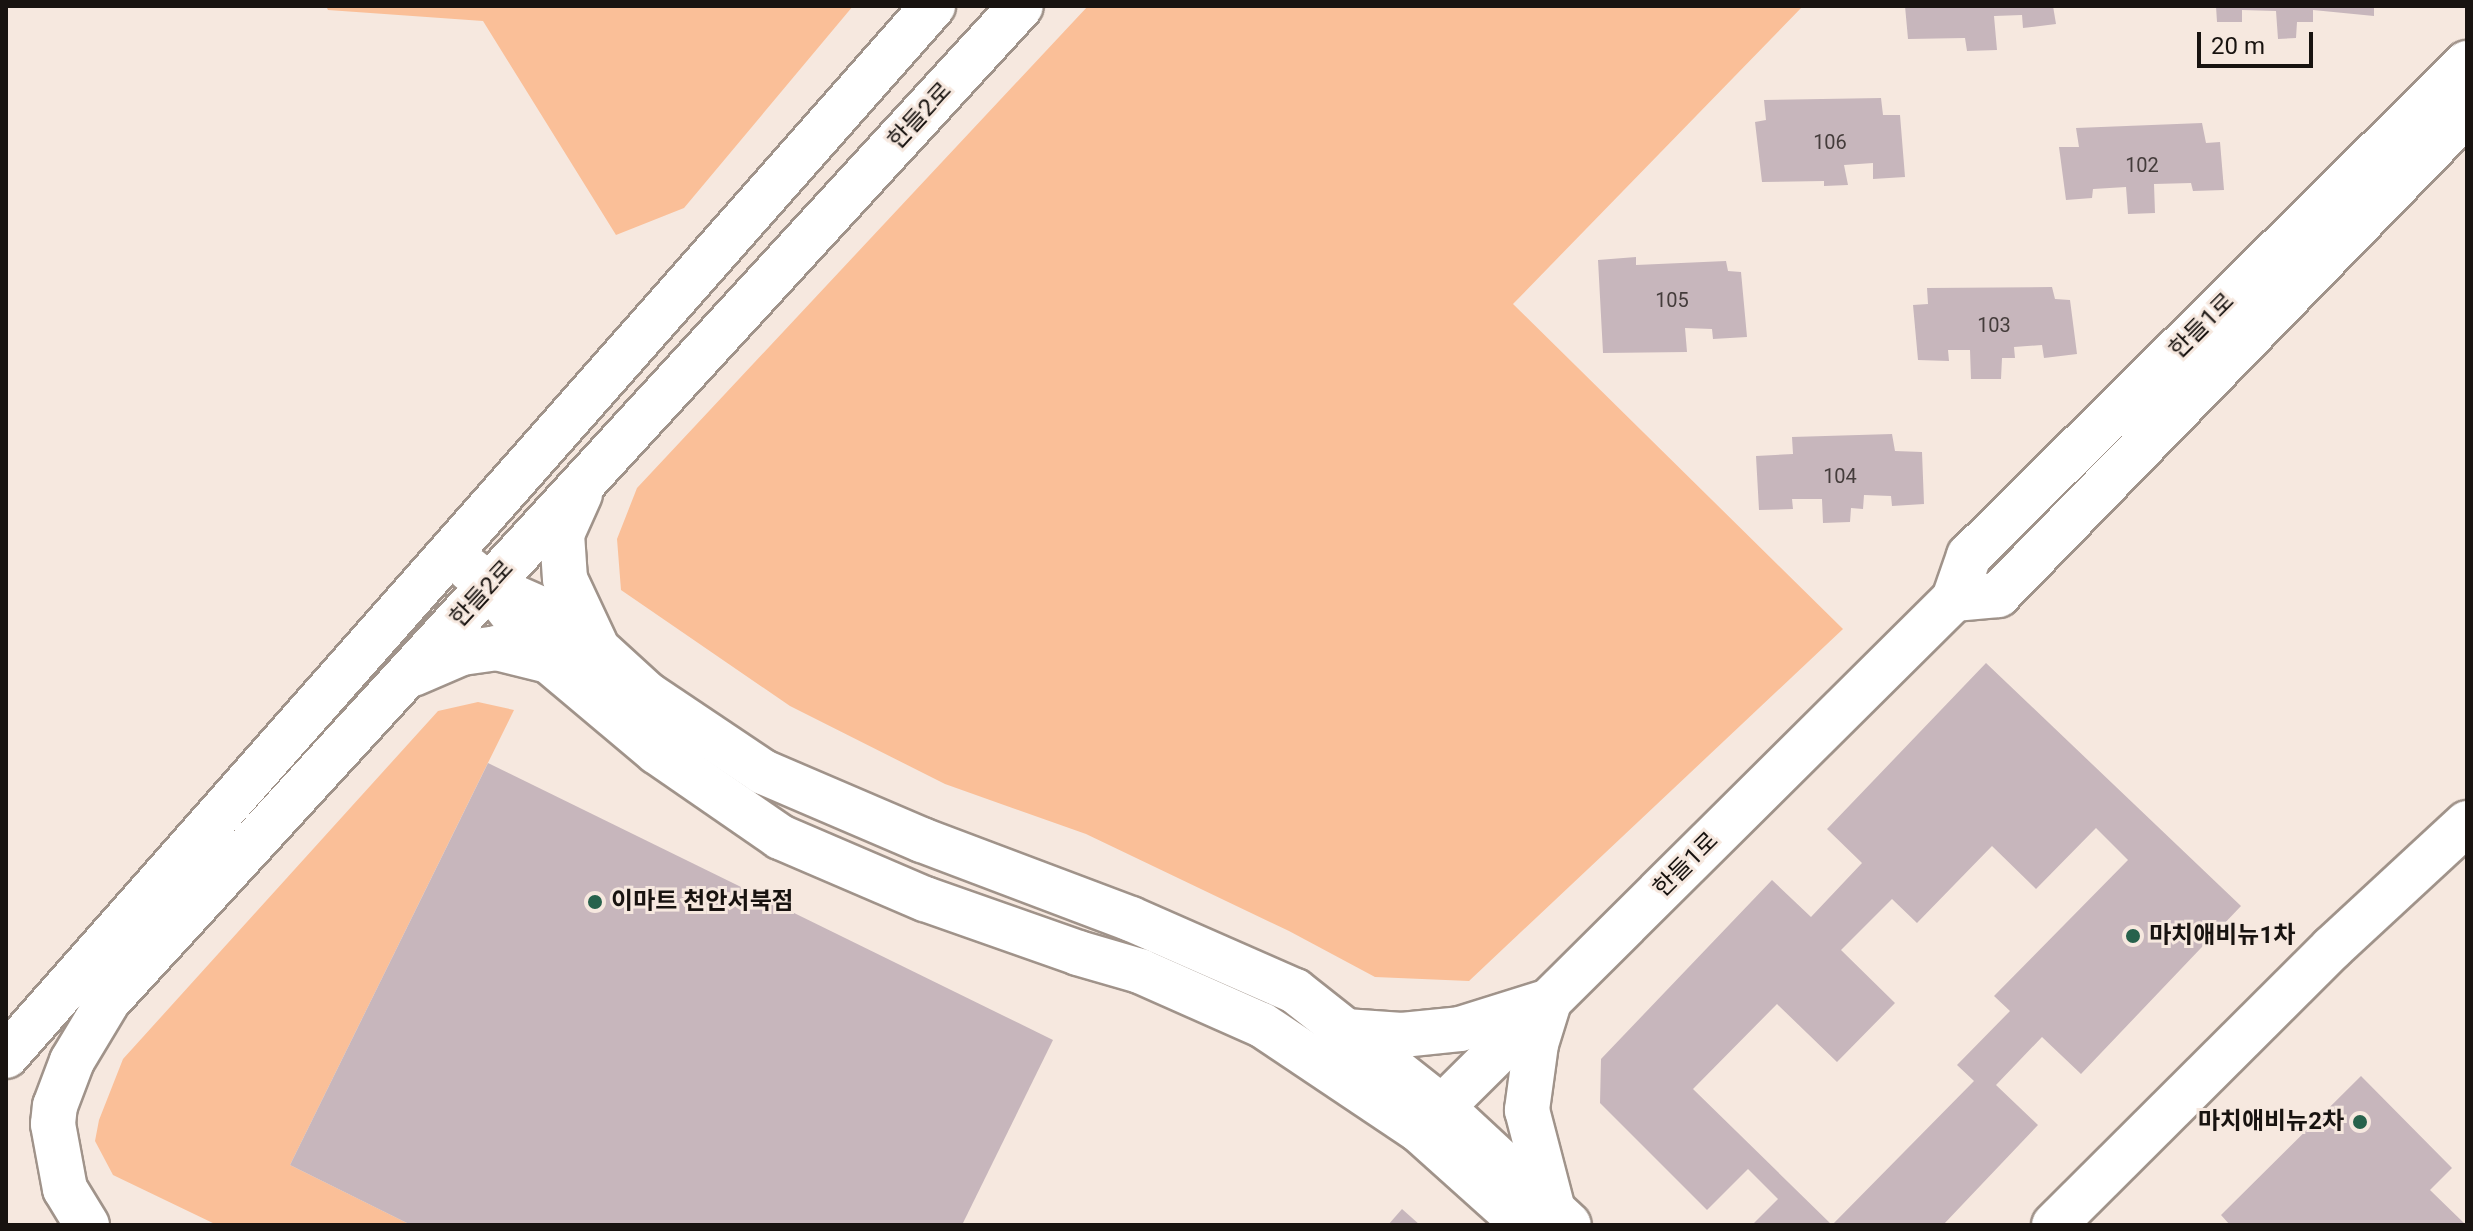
<!DOCTYPE html>
<meta charset="utf-8">
<style>
body{margin:0}
#map{position:relative;width:2473px;height:1231px;overflow:hidden;background:#f6e8df;font-family:Roboto,"Noto Sans KR",sans-serif}
div>[style]{position:absolute}
.green>*{inset:0;background:#fabf98}
.building>*{inset:0;background:#c7b6bc}
.roads{filter:drop-shadow(2px 0 #a0938a) drop-shadow(-2px 0 #a0938a) drop-shadow(0 2px #a0938a) drop-shadow(0 -2px #a0938a)}
.secondary>*{height:44px;margin:-22px;padding:0 22px;transform-origin:22px;border-radius:22px;background:#fff}
.dots>*{width:22px;height:22px;translate:-50% -50%;box-sizing:border-box;border:4px solid #f6e8df;border-radius:50%}
span{translate:-50% -50%;white-space:nowrap;text-align:center;line-height:1.15;-webkit-text-stroke:6px #f6e8df;paint-order:stroke}
.number-label{font-size:20px;color:#443c3b}
.number-label span{-webkit-text-stroke-width:0}
.street-label{font-size:24px;color:#181310}
.poi-label{font-size:24px;color:#181310;font-weight:700}
.left{translate:0 -50%;text-align:left}
.right{translate:-100% -50%;text-align:right}
.frame{position:absolute;inset:0;border:8px solid #181310;pointer-events:none}
.scale{position:absolute;left:2197px;top:32px;width:116px;height:36px;box-sizing:border-box;border:4px solid #181310;border-top:0;padding-left:10px;font-size:24px;line-height:28px;white-space:nowrap;color:#181310;-webkit-text-stroke:6px #f6e8df;paint-order:stroke}
</style>
<div id="map">
<div class="green">
<i style="clip-path:polygon(326px 6px,853px 6px,684px 208px,616px 235px,483px 21px,328px 10px)"></i>
<i style="clip-path:polygon(1088px 6px,1803px 6px,1513px 304px,1843px 629px,1469px 981px,1375px 977px,1289px 931px,1086px 834px,945px 784px,790px 706px,621px 590px,617px 539px,637px 488px)"></i>
<i style="clip-path:polygon(478px 702px,514px 710px,290px 1165px,411px 1225px,217px 1225px,113px 1175px,95px 1141px,99px 1120px,123px 1059px,438px 711px)"></i>
</div>
<div class="building">
<i style="clip-path:polygon(1905px 6px,2053px 6px,2056px 24px,2023px 28px,2022px 15px,1994px 16px,1997px 50px,1967px 51px,1965px 38px,1908px 39px)"></i>
<i style="clip-path:polygon(2216px 6px,2374px 6px,2374px 16px,2313px 10px,2313px 22px,2297px 22px,2296px 38px,2278px 39px,2276px 11px,2242px 10px,2242px 22px,2217px 22px)"></i>
<i style="clip-path:polygon(1881px 98px,1883px 115px,1900px 115px,1905px 177px,1873px 179px,1873px 163px,1844px 165px,1848px 185px,1824px 186px,1824px 181px,1762px 182px,1755px 122px,1766px 120px,1764px 100px)"></i>
<i style="clip-path:polygon(2202px 123px,2206px 143px,2220px 142px,2224px 190px,2193px 191px,2191px 183px,2154px 184px,2155px 213px,2128px 214px,2126px 187px,2093px 189px,2092px 198px,2066px 200px,2059px 147px,2079px 147px,2076px 128px)"></i>
<i style="clip-path:polygon(1636px 257px,1636px 265px,1726px 261px,1728px 271px,1741px 272px,1747px 337px,1713px 339px,1712px 329px,1685px 328px,1687px 352px,1603px 353px,1598px 260px)"></i>
<i style="clip-path:polygon(2052px 287px,2055px 299px,2070px 300px,2077px 354px,2044px 358px,2042px 345px,2014px 347px,2015px 358px,2002px 358px,2001px 379px,1971px 379px,1970px 350px,1948px 350px,1949px 361px,1918px 360px,1913px 305px,1928px 304px,1927px 288px)"></i>
<i style="clip-path:polygon(1892px 434px,1895px 451px,1922px 452px,1924px 504px,1892px 506px,1891px 496px,1864px 495px,1863px 509px,1851px 508px,1850px 522px,1823px 523px,1822px 499px,1792px 499px,1793px 509px,1759px 510px,1756px 456px,1793px 454px,1792px 437px)"></i>
<i style="clip-path:polygon(evenodd,1986px 663px,2241px 906px,2081px 1074px,2042px 1037px,1996px 1085px,2038px 1125px,1943px 1225px,1752px 1225px,1778px 1199px,1748px 1169px,1707px 1210px,1600px 1103px,1601px 1059px,1772px 880px,1811px 917px,1862px 863px,1827px 829px,1986px 663px,2096px 828px,2128px 860px,1994px 996px,2010px 1011px,1957px 1065px,1974px 1081px,1832px 1225px,1693px 1089px,1777px 1004px,1837px 1062px,1895px 1003px,1841px 950px,1892px 899px,1917px 923px,1992px 846px,2036px 889px,2096px 828px)"></i>
<i style="clip-path:polygon(488px 763px,1053px 1040px,962px 1225px,411px 1225px,290px 1165px)"></i>
<i style="clip-path:polygon(2361px 1076px,2452px 1168px,2430px 1190px,2466px 1225px,2230px 1225px,2221px 1215px)"></i>
<i style="clip-path:polygon(1402px 1209px,1420px 1225px,1388px 1225px)"></i>
</div>
<div class="roads">
<div class="secondary">
<i style="left:580px;top:494px;width:44px;rotate:114.2deg"></i>
<i style="left:562px;top:534px;width:45px;rotate:86.2deg"></i>
<i style="left:565px;top:579px;width:71px;rotate:64.9deg"></i>
<i style="left:469px;top:569px;width:27px;rotate:39deg"></i>
<i style="left:490px;top:586px;width:95px;rotate:51.8deg"></i>
<i style="left:549px;top:661px;width:141px;rotate:40.1deg"></i>
<i style="left:657px;top:752px;width:150px;rotate:34.6deg"></i>
<i style="left:780px;top:837px;width:158px;rotate:23.2deg"></i>
<i style="left:925px;top:899px;width:162px;rotate:19.4deg"></i>
<i style="left:1078px;top:953px;width:65px;rotate:16.2deg"></i>
<i style="left:1140px;top:971px;width:133px;rotate:23.9deg"></i>
<i style="left:1262px;top:1025px;width:189px;rotate:33.8deg"></i>
<i style="left:1419px;top:1130px;width:142px;rotate:41.9deg"></i>
<i style="left:496px;top:589px;width:77px;rotate:23.9deg"></i>
<i style="left:566px;top:620px;width:110px;rotate:42.4deg"></i>
<i style="left:647px;top:694px;width:140px;rotate:33.9deg"></i>
<i style="left:763px;top:772px;width:173px;rotate:23.2deg"></i>
<i style="left:922px;top:840px;width:223px;rotate:20.7deg"></i>
<i style="left:1131px;top:919px;width:179px;rotate:23.7deg"></i>
<i style="left:1295px;top:991px;width:187px;rotate:38.3deg"></i>
<i style="left:1442px;top:1107px;width:173px;rotate:42.9deg"></i>
<i style="left:1954px;top:599px;width:44px;rotate:-5.2deg"></i>
<i style="left:1998px;top:595px;width:673px;rotate:-45.78deg"></i>
<i style="left:413px;top:674px;width:53px;rotate:-23.2deg"></i>
<i style="left:462px;top:653px;width:34px;rotate:-8deg"></i>
<i style="left:496px;top:648px;width:55px;rotate:13.8deg"></i>
<i style="left:1549px;top:1002px;width:44px;rotate:107.2deg"></i>
<i style="left:1536px;top:1044px;width:67px;rotate:97.8deg"></i>
<i style="left:1527px;top:1110px;width:103px;rotate:75.4deg"></i>
<i style="left:1345px;top:1031px;width:57px;rotate:4deg"></i>
<i style="left:1402px;top:1035px;width:58px;rotate:-5.9deg"></i>
<i style="left:1460px;top:1029px;width:87px;rotate:-17.4deg"></i>
<i style="left:6px;top:1056px;width:1401px;rotate:-48.56deg"></i>
<i style="left:1419px;top:1130px;width:754px;rotate:-44.79deg"></i>
<i style="left:1954px;top:599px;width:46px;rotate:-70.8deg"></i>
<i style="left:1969px;top:556px;width:701px;rotate:-44.71deg"></i>
<i style="left:87px;top:1225px;width:42px;rotate:-121.4deg"></i>
<i style="left:65px;top:1189px;width:66px;rotate:-100.5deg"></i>
<i style="left:53px;top:1124px;width:18px;rotate:-84deg"></i>
<i style="left:55px;top:1106px;width:48px;rotate:-69.3deg"></i>
<i style="left:72px;top:1061px;width:70px;rotate:-59deg"></i>
<i style="left:108px;top:1001px;width:1350px;rotate:-47.46deg"></i>
<i style="left:2054px;top:1225px;width:392px;rotate:-44.9deg"></i>
<i style="left:2332px;top:948px;width:184px;rotate:-42.8deg"></i>
</div>
</div>
<div class="dots">
<i style="left:595px;top:902px;background:#27624c"></i>
<i style="left:2133px;top:936px;background:#27624c"></i>
<i style="left:2360px;top:1122px;background:#27624c"></i>
</div>
<div class="number-label">
<span style="left:1830px;top:142px">106</span>
<span style="left:2142px;top:165px">102</span>
<span style="left:1672px;top:300px">105</span>
<span style="left:1994px;top:325px">103</span>
<span style="left:1840px;top:476px">104</span>
</div>
<div class="street-label">
<span style="left:920px;top:116px;rotate:-47deg">한들2로</span>
<span style="left:2202px;top:326px;rotate:-45deg">한들1로</span>
<span style="left:482px;top:594px;rotate:-47deg">한들2로</span>
<span style="left:1686px;top:865px;rotate:-45deg">한들1로</span>
</div>
<div class="poi-label">
<span class="left" style="left:611px;top:902px">이마트 천안서북점</span>
<span class="left" style="left:2149px;top:936px">마치애비뉴1차</span>
<span class="right" style="left:2344px;top:1122px">마치애비뉴2차</span>
</div>
<div class="frame"></div>
<div class="scale">20 m</div>
</div>
